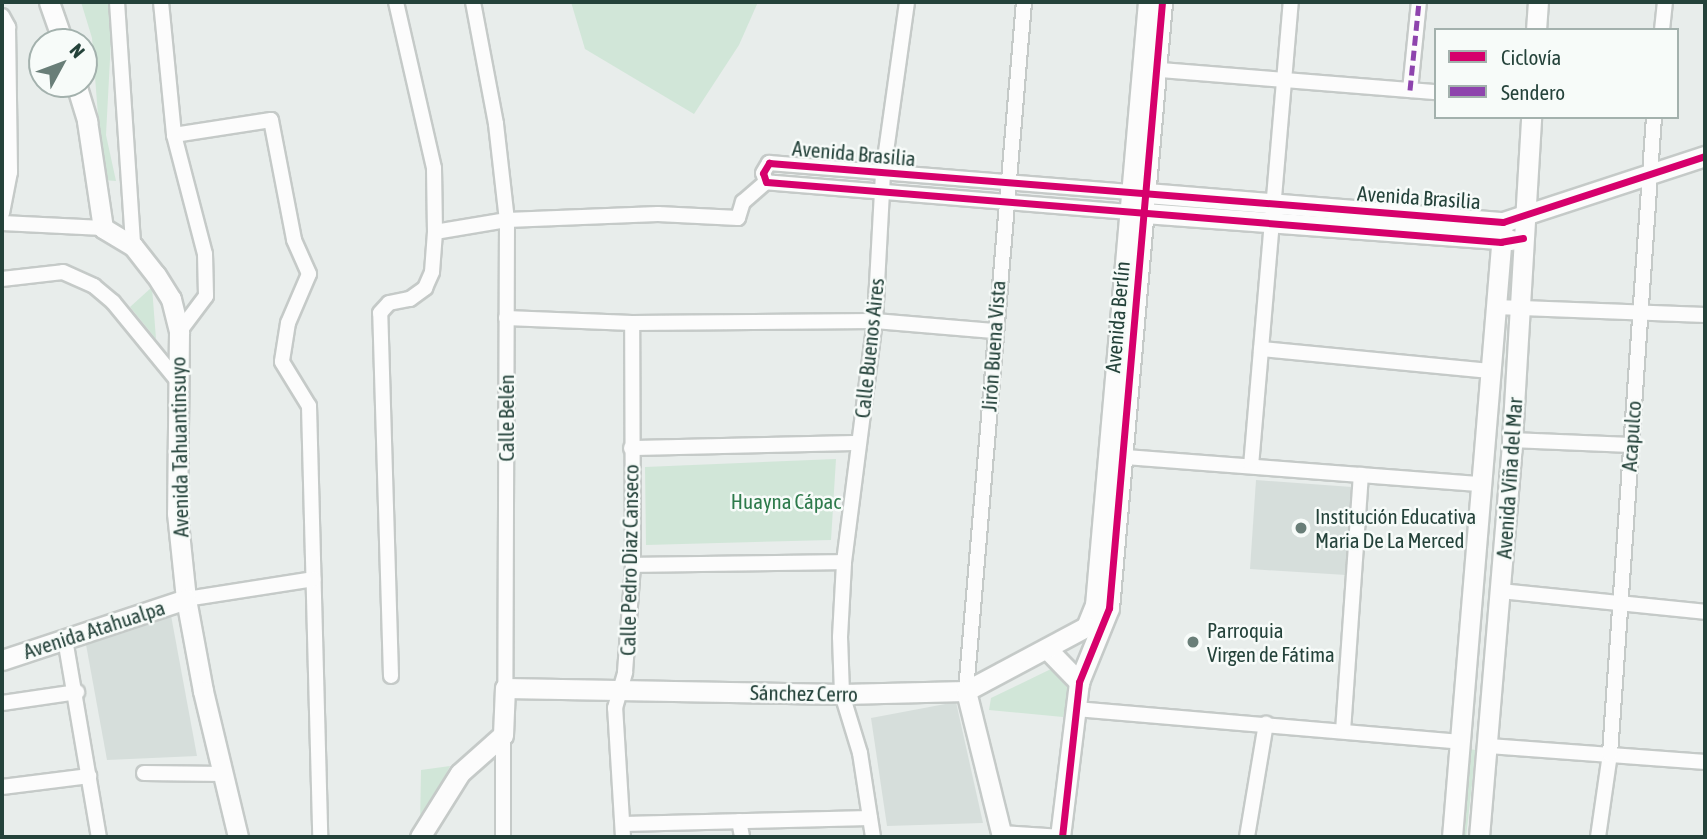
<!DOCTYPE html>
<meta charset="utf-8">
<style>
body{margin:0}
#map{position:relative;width:1707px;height:839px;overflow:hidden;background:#e8edeb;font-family:"Asap Condensed",sans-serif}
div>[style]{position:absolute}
.built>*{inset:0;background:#d6dedb}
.green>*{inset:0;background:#d1e6d8}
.roads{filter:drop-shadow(2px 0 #c5cac8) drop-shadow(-2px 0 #c5cac8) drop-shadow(0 2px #c5cac8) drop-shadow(0 -2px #c5cac8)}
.street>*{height:14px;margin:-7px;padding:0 7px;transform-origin:7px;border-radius:7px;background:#fcfcfc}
.secondary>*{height:19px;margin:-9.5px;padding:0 9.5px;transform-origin:9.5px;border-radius:9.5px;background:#fcfcfc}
.quiet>*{height:5px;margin-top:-2.5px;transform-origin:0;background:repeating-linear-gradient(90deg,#8e44ad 0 10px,transparent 0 15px)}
.cycleway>*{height:7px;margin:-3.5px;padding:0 3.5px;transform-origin:3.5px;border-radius:3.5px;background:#d6006c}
.dots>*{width:19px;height:19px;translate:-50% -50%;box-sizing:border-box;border:4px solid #f7fbf9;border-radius:50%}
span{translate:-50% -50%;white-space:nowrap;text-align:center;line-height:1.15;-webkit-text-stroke:5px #f7fbf9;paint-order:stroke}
.street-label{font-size:21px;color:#24423a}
.park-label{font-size:21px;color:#2d7a4b}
.poi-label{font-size:21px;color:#24423a}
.left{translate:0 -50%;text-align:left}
.frame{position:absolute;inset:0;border:4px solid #24423a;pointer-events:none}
.legend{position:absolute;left:1434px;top:28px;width:245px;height:91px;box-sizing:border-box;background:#f7fbf9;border:2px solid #a3b1ad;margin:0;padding:9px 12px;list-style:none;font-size:21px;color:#24423a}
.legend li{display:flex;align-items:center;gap:14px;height:35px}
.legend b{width:35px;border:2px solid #a3b1ad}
.north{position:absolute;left:28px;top:28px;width:70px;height:70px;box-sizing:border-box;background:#f7fbf9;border:2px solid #a3b1ad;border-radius:50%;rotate:49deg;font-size:19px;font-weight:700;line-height:28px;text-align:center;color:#24423a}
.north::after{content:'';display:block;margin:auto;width:24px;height:32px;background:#697e78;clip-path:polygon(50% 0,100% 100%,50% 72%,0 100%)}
</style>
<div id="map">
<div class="built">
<i style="clip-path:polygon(1256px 480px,1352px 487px,1346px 575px,1250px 569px)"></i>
<i style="clip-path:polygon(170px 610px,197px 756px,107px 760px,85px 639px)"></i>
<i style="clip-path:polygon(956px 702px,983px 823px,887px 826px,871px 718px)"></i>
</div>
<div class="green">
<i style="clip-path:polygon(81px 2px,113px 2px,106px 135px,116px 181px,103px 180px,92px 38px)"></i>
<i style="clip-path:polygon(571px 2px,758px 2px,739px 45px,694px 114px,585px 49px)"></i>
<i style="clip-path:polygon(152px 287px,156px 339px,130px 307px)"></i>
<i style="clip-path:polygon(836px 459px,831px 540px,646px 545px,645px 467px)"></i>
<i style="clip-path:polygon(1051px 669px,1071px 692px,1063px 717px,989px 710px,991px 698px)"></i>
<i style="clip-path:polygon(1469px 749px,1476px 750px,1466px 837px,1459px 837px)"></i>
<i style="clip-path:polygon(450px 766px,420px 828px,421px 770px)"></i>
</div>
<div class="roads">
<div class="street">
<i style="left:117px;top:2px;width:245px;rotate:86.2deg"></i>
<i style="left:161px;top:2px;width:134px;rotate:84.4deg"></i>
<i style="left:174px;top:135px;width:123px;rotate:75.4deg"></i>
<i style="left:205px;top:254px;width:42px;rotate:88.6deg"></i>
<i style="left:206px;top:296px;width:45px;rotate:126.9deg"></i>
<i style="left:473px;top:2px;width:124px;rotate:79.3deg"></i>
<i style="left:496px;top:124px;width:97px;rotate:83.5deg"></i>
<i style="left:507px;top:220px;width:468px;rotate:90.2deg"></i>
<i style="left:2px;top:16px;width:13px;rotate:61deg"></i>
<i style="left:8px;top:27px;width:145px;rotate:89.2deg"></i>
<i style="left:10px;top:172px;width:42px;rotate:101deg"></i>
<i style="left:1662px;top:30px;width:28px;rotate:-84deg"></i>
<i style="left:1149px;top:69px;width:288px;rotate:4.6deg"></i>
<i style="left:1410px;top:90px;width:88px;rotate:-84.2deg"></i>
<i style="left:174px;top:135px;width:98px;rotate:-8.8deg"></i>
<i style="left:271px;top:120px;width:122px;rotate:79.1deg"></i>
<i style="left:294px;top:240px;width:37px;rotate:66deg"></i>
<i style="left:309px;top:274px;width:53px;rotate:113.2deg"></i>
<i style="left:288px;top:323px;width:39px;rotate:99deg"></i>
<i style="left:282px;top:362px;width:52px;rotate:58.5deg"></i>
<i style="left:309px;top:406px;width:431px;rotate:88.5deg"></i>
<i style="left:1129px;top:212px;width:364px;rotate:-175.3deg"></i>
<i style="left:766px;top:182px;width:9px;rotate:-108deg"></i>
<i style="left:763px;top:173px;width:12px;rotate:-59deg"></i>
<i style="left:769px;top:163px;width:362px;rotate:4.6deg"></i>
<i style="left:2px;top:223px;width:101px;rotate:2.8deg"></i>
<i style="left:435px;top:232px;width:73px;rotate:-9.5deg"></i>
<i style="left:507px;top:220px;width:151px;rotate:-2.3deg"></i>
<i style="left:658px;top:214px;width:80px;rotate:2.9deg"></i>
<i style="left:738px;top:218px;width:17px;rotate:-73deg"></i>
<i style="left:743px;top:202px;width:30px;rotate:-41deg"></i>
<i style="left:2px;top:279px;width:61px;rotate:-6.5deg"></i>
<i style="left:63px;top:272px;width:34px;rotate:24deg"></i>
<i style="left:94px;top:286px;width:25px;rotate:40deg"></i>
<i style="left:113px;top:302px;width:99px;rotate:50.7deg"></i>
<i style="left:1496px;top:307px;width:209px;rotate:2.2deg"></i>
<i style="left:506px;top:318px;width:126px;rotate:2.3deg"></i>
<i style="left:632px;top:323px;width:243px;rotate:-0.5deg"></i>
<i style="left:875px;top:321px;width:119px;rotate:4.8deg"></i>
<i style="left:1261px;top:349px;width:231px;rotate:5.5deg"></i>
<i style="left:1512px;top:440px;width:118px;rotate:2.4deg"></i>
<i style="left:631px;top:448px;width:227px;rotate:-1.3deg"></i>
<i style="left:1113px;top:456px;width:369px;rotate:4.4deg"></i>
<i style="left:1251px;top:466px;width:466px;rotate:-85.1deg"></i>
<i style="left:633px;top:565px;width:211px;rotate:-0.8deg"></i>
<i style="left:1500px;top:591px;width:206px;rotate:5.8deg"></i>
<i style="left:186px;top:599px;width:129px;rotate:-8.9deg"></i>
<i style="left:65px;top:639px;width:201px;rotate:80.3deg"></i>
<i style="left:391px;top:676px;width:363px;rotate:-91.7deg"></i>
<i style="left:380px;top:313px;width:13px;rotate:-48deg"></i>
<i style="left:389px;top:303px;width:21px;rotate:-11deg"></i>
<i style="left:410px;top:299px;width:19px;rotate:-36deg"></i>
<i style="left:425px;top:288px;width:17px;rotate:-66deg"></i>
<i style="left:432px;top:272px;width:40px;rotate:-85.7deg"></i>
<i style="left:435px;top:232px;width:64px;rotate:-90.9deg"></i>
<i style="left:434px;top:168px;width:170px;rotate:-102.9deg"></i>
<i style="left:966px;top:691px;width:691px;rotate:-85.19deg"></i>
<i style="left:2px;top:703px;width:76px;rotate:-8.3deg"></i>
<i style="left:1077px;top:709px;width:384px;rotate:4.9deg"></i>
<i style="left:1343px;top:731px;width:257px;rotate:-86deg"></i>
<i style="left:1489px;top:746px;width:217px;rotate:4.2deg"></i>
<i style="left:144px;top:773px;width:80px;rotate:0.7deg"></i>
<i style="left:2px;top:787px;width:88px;rotate:-7.2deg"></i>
<i style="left:739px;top:821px;width:16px;rotate:79deg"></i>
<i style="left:623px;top:824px;width:247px;rotate:-1.4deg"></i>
<i style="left:1001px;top:833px;width:61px;rotate:3.8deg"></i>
<i style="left:503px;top:837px;width:102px;rotate:-90deg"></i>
<i style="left:623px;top:837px;width:129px;rotate:-93.5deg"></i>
<i style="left:615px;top:708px;width:37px;rotate:-74deg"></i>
<i style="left:625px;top:672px;width:107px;rotate:-85.7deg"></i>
<i style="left:633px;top:565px;width:242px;rotate:-90.2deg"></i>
<i style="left:873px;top:837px;width:85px;rotate:-98.8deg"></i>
<i style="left:860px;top:753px;width:62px;rotate:-107deg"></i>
<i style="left:842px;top:694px;width:57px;rotate:-92deg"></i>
<i style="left:840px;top:637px;width:75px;rotate:-86.9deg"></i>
<i style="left:844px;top:562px;width:243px;rotate:-82.7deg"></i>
<i style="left:875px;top:321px;width:148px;rotate:-86.9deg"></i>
<i style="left:883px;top:173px;width:173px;rotate:-82deg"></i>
<i style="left:1247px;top:837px;width:115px;rotate:-80.5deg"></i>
<i style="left:1598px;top:837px;width:84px;rotate:-81.8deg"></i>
<i style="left:1610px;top:754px;width:639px;rotate:-86.05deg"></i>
</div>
<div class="secondary">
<i style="left:49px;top:2px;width:42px;rotate:70.7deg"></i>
<i style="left:1536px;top:30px;width:28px;rotate:-86deg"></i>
<i style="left:76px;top:84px;width:39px;rotate:73deg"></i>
<i style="left:87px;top:121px;width:108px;rotate:81.5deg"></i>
<i style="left:103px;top:228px;width:35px;rotate:31deg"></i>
<i style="left:133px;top:246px;width:37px;rotate:52deg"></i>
<i style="left:156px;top:275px;width:28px;rotate:58deg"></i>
<i style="left:171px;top:299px;width:34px;rotate:76deg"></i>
<i style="left:179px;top:332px;width:181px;rotate:90.6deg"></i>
<i style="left:177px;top:513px;width:86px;rotate:84deg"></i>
<i style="left:186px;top:599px;width:94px;rotate:79.5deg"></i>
<i style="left:203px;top:691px;width:150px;rotate:76.5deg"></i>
<i style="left:1135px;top:192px;width:369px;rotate:4.7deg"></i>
<i style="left:1503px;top:222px;width:213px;rotate:-18.1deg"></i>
<i style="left:1130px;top:212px;width:383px;rotate:4.2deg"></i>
<i style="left:1086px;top:627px;width:24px;rotate:-68deg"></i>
<i style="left:1095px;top:605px;width:605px;rotate:-84.98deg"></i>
<i style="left:1048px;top:650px;width:45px;rotate:45.9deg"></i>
<i style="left:2px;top:660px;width:194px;rotate:-18.3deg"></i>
<i style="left:966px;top:691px;width:150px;rotate:76.1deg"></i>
<i style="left:420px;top:837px;width:75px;rotate:-58deg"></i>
<i style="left:460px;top:773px;width:57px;rotate:-41.5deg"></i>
<i style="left:503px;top:735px;width:47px;rotate:-87.6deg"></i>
<i style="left:505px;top:688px;width:337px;rotate:1deg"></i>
<i style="left:842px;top:694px;width:124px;rotate:-1.4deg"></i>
<i style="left:966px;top:691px;width:136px;rotate:-28.1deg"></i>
<i style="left:1060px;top:837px;width:156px;rotate:-83deg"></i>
<i style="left:1079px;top:682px;width:80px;rotate:-67.9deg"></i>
<i style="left:1109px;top:608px;width:608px;rotate:-85deg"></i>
<i style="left:1452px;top:837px;width:617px;rotate:-85.26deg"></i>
<i style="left:1479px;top:837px;width:398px;rotate:-85.2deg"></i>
<i style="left:1512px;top:440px;width:324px;rotate:-86.6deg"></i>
</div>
</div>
<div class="quiet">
<i style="left:1410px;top:90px;width:88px;rotate:-84.2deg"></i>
</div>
<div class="cycleway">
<i style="left:1523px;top:238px;width:22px;rotate:170deg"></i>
<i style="left:1501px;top:242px;width:737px;rotate:-175.33deg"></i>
<i style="left:766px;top:182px;width:9px;rotate:-108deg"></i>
<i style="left:763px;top:173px;width:12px;rotate:-59deg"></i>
<i style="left:769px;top:163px;width:736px;rotate:4.6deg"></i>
<i style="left:1503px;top:222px;width:213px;rotate:-18.1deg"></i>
<i style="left:1062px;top:837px;width:156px;rotate:-83.7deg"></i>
<i style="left:1079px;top:682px;width:80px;rotate:-67.9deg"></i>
<i style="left:1109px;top:608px;width:608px;rotate:-85deg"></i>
</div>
<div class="dots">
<i style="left:1301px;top:528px;background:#697e78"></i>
<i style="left:1193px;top:642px;background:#697e78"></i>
</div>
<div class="street-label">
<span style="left:854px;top:153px;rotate:5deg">Avenida Brasilia</span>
<span style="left:1419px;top:197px;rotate:4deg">Avenida Brasilia</span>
<span style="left:1117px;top:317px;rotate:-85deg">Avenida Berlín</span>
<span style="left:993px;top:346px;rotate:-86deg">Jirón Buena Vista</span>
<span style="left:869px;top:348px;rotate:-84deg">Calle Buenos Aires</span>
<span style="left:506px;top:418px;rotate:-90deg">Calle Belén</span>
<span style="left:1631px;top:436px;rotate:-86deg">Acapulco</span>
<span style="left:179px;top:447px;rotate:-91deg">Avenida Tahuantinsuyo</span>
<span style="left:1509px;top:478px;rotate:-86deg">Avenida Viña del Mar</span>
<span style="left:629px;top:560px;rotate:-89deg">Calle Pedro Diaz Canseco</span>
<span style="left:94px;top:629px;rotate:-18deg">Avenida Atahualpa</span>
<span style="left:804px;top:693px;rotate:1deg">Sánchez Cerro</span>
</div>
<div class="park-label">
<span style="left:786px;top:501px">Huayna Cápac</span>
</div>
<div class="poi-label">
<span class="left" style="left:1315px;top:528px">Institución Educativa<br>Maria De La Merced</span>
<span class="left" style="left:1207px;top:642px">Parroquia<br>Virgen de Fátima</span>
</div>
<div class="frame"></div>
<ul class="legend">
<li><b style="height:9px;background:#d6006c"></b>Ciclovía</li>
<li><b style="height:9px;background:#8e44ad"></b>Sendero</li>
</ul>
<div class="north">N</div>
</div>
